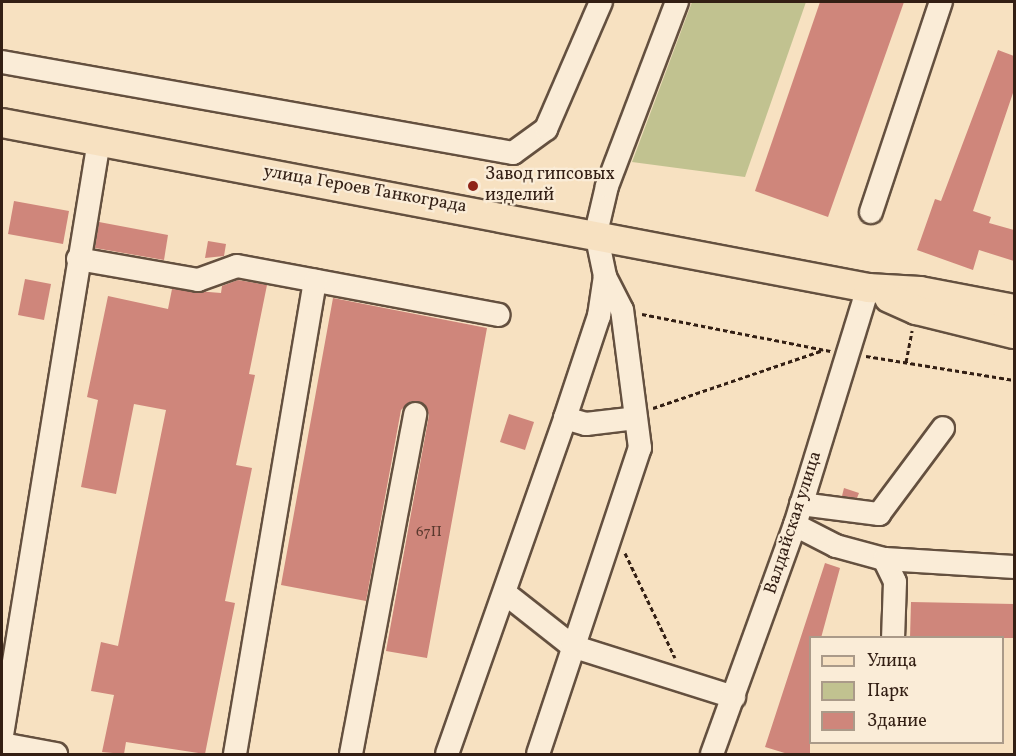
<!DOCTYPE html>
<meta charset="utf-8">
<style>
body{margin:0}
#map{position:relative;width:1016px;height:756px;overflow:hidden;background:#f7e1c1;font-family:Vollkorn,serif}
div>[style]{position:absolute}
.green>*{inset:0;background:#c1c290}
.building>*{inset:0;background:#cf867b}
.path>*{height:3px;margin-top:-1.5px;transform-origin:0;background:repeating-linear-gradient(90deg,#331f14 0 4.5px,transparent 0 7.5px)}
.roads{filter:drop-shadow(2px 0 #64503f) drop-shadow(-2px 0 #64503f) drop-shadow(0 2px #64503f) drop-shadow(0 -2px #64503f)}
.minor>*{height:22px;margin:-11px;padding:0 11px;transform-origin:11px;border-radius:11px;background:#faecd7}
.major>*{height:28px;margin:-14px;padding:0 14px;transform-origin:14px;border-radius:14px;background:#f7e1c1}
.dots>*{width:16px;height:16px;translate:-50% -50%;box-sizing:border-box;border:3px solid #faecd7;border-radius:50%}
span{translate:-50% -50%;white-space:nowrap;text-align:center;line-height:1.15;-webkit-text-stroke:4.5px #faecd7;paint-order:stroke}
.number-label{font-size:15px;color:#5a392e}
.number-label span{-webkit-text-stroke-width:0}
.poi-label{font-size:18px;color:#331f14}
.left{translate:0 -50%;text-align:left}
.street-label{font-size:18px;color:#331f14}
.frame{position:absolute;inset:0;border:3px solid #331f14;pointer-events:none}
.legend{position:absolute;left:809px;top:636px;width:195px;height:108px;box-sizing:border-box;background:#faecd7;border:2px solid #aa9a89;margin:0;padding:8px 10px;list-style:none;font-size:18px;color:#331f14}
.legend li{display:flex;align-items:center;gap:12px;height:30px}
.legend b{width:30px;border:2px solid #aa9a89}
</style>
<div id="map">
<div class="green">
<i style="clip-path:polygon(692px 2px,806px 2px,745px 177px,632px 162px)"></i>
</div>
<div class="building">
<i style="clip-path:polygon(820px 2px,904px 2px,828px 217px,755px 191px)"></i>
<i style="clip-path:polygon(998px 50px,1014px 56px,1014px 90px,973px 211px,991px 217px,989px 223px,1014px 230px,1014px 261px,979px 250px,973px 270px,917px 250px,935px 199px,941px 201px)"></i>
<i style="clip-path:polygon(14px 201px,69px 211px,63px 244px,8px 234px)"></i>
<i style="clip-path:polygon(99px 222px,168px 235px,164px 260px,95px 248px)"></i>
<i style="clip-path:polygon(208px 241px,226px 244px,224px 256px,205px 258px)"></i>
<i style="clip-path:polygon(25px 279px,51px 284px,44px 320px,18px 315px)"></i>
<i style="clip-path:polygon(238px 280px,267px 285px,249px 374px,255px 375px,236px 465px,252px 468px,225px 601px,235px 603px,205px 754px,126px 742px,124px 754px,102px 752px,114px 695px,91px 691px,101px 642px,118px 646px,166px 410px,134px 404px,116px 494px,81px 487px,98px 400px,87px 397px,108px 296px,168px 309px,172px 289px,221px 293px,222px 286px)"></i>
<i style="clip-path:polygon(333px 298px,487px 328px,427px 658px,386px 651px,429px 415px,423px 403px,411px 401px,401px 410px,366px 601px,281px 585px)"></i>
<i style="clip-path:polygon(509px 414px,534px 422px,525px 450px,500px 442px)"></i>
<i style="clip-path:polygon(844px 488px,859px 493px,857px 498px,842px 496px)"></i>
<i style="clip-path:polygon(825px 563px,840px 568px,821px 638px,810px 638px,810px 754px,788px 754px,765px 747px)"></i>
<i style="clip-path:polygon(911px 602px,1014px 604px,1014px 638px,910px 638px)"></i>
</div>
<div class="path">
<i style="left:642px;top:314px;width:192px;rotate:11.1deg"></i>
<i style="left:866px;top:356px;width:150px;rotate:9.2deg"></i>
<i style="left:906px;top:362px;width:32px;rotate:-79deg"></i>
<i style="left:653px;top:408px;width:180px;rotate:-18.8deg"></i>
<i style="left:625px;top:553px;width:116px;rotate:64.5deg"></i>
</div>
<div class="roads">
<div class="minor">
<i style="left:2px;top:62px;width:519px;rotate:10.1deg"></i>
<i style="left:513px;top:153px;width:41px;rotate:-36deg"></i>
<i style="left:546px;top:129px;width:138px;rotate:-66.6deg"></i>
<i style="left:871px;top:212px;width:221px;rotate:-71.6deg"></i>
<i style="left:78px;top:259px;width:122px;rotate:9.9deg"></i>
<i style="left:198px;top:280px;width:41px;rotate:-19.7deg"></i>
<i style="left:237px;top:266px;width:266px;rotate:10.6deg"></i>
<i style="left:565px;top:418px;width:22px;rotate:16deg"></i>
<i style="left:586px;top:424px;width:50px;rotate:-6.8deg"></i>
<i style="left:801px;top:504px;width:79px;rotate:7.3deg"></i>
<i style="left:879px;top:514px;width:107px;rotate:-53.3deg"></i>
<i style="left:795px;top:525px;width:46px;rotate:27.1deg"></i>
<i style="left:836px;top:546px;width:50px;rotate:15.2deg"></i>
<i style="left:884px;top:559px;width:25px;rotate:64deg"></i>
<i style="left:895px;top:582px;width:56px;rotate:92deg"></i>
<i style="left:884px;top:559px;width:130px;rotate:3.5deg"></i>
<i style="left:506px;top:594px;width:84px;rotate:38.2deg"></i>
<i style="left:572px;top:646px;width:170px;rotate:17.5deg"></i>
<i style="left:2px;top:735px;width:602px;rotate:-80.73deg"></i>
<i style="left:2px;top:744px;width:55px;rotate:10.5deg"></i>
<i style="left:235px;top:754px;width:480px;rotate:-80.4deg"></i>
<i style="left:351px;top:754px;width:346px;rotate:-79.3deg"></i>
<i style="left:447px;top:754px;width:356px;rotate:-70.6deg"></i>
<i style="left:565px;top:418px;width:108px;rotate:-71.6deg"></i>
<i style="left:599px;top:316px;width:40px;rotate:-81.5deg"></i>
<i style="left:538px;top:754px;width:323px;rotate:-71.6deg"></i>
<i style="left:640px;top:448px;width:139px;rotate:-97.4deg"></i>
<i style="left:622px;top:310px;width:38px;rotate:-117deg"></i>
<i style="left:605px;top:276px;width:44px;rotate:-101.8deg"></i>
<i style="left:596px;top:233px;width:48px;rotate:-76.8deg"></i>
<i style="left:607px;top:186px;width:197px;rotate:-69.2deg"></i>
<i style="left:712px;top:754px;width:244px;rotate:-70.1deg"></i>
<i style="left:795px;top:525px;width:248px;rotate:-72.9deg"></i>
</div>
<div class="major">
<i style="left:2px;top:123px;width:882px;rotate:10.79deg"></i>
<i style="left:868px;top:288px;width:52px;rotate:3.3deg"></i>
<i style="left:920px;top:291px;width:96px;rotate:10.8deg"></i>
<i style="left:889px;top:298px;width:30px;rotate:24deg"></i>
<i style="left:916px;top:310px;width:101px;rotate:13.8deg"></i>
</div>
</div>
<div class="dots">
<i style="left:473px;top:186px;background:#8f2418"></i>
</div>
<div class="number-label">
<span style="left:429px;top:533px">67П</span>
</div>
<div class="poi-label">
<span class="left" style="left:485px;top:186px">Завод гипсовых<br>изделий</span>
</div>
<div class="street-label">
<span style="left:365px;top:190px;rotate:10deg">улица Героев Танкограда</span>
<span style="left:794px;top:523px;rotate:-72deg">Валдайская улица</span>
</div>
<div class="frame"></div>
<ul class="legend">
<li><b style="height:8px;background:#f7e1c1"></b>Улица</li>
<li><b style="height:16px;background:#c1c290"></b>Парк</li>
<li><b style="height:16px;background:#cf867b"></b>Здание</li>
</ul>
</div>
